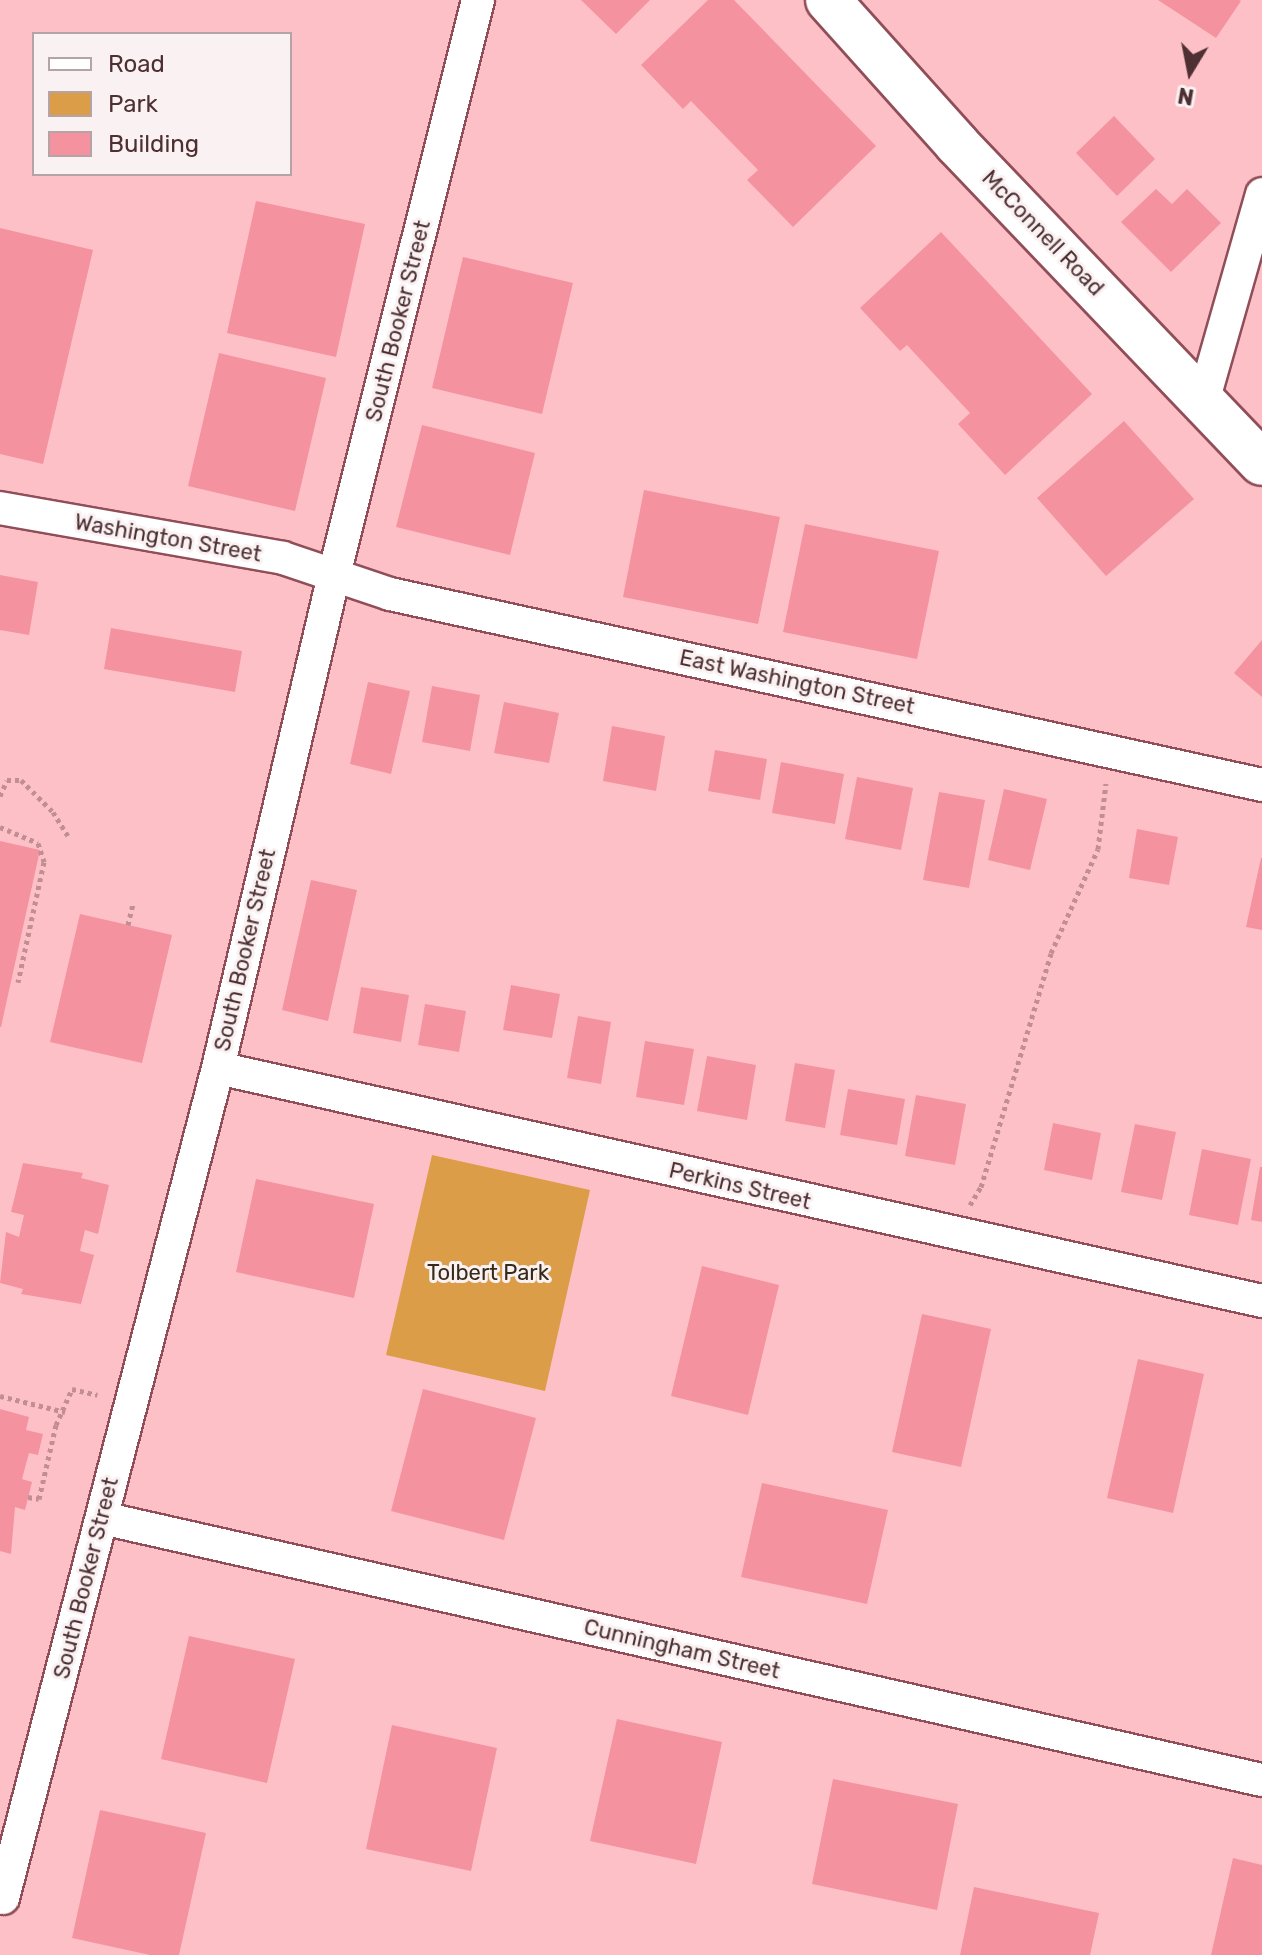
<!DOCTYPE html>
<style>
body{margin:0}
#map{position:relative;width:1262px;height:1955px;overflow:hidden;background:#fec0c7;font-family:Rubik,sans-serif}
div>[style]{position:absolute}
.green>*{inset:0;background:#dc9d48}
.building>*{inset:0;background:#f4929f}
.path>*{height:5px;margin-top:-2.5px;transform-origin:0;background:repeating-linear-gradient(90deg,#c18e94 0 4px,transparent 0 8px)}
.roads{filter:drop-shadow(2px 0 #904e58) drop-shadow(-2px 0 #904e58) drop-shadow(0 2px #904e58) drop-shadow(0 -2px #904e58)}
.street>*{height:32px;margin:-16px;padding:0 16px;transform-origin:16px;border-radius:16px;background:#fff}
.secondary>*{height:44px;margin:-22px;padding:0 22px;transform-origin:22px;border-radius:22px;background:#fff}
span{translate:-50% -50%;white-space:nowrap;text-align:center;line-height:1.15;-webkit-text-stroke:6px #f9f1f2;paint-order:stroke}
.street-label{font-size:22px;color:#4e3033}
.park-label{font-size:22px;color:#382a18}
.legend{position:absolute;left:32px;top:32px;width:260px;height:144px;box-sizing:border-box;background:#f9f1f2;border:2px solid #b5a4a6;margin:0;padding:10px 14px;list-style:none;font-size:24px;color:#4e3033}
.legend li{display:flex;align-items:center;gap:16px;height:40px}
.legend b{width:40px;border:2px solid #b5a4a6}
.north{position:absolute;left:1150px;top:32px;width:80px;height:80px;-webkit-text-stroke:6px #f9f1f2;paint-order:stroke;rotate:190deg;font-size:22px;font-weight:700;line-height:32px;text-align:center;color:#4e3033}
.north::after{content:'';display:block;margin:auto;width:28px;height:36px;background:#4e3033;clip-path:polygon(50% 0,100% 100%,50% 72%,0 100%)}
</style>
<div id="map">
<div class="green">
<i style="clip-path:polygon(432px 1155px,590px 1190px,545px 1391px,386px 1355px)"></i>
</div>
<div class="building">
<i style="clip-path:polygon(581px 0,650px 0,616px 34px)"></i>
<i style="clip-path:polygon(708px 0,734px 0,876px 146px,793px 227px,747px 180px,758px 170px,691px 101px,683px 109px,641px 65px)"></i>
<i style="clip-path:polygon(1158px 0,1239px 0,1241px 1px,1216px 38px)"></i>
<i style="clip-path:polygon(1114px 116px,1155px 159px,1117px 196px,1076px 153px)"></i>
<i style="clip-path:polygon(1156px 189px,1172px 204px,1187px 189px,1221px 223px,1171px 272px,1121px 222px)"></i>
<i style="clip-path:polygon(256px 201px,365px 224px,336px 357px,227px 333px)"></i>
<i style="clip-path:polygon(0 228px,93px 250px,43px 464px,0 454px)"></i>
<i style="clip-path:polygon(941px 232px,1092px 394px,1005px 475px,958px 424px,970px 413px,907px 345px,900px 351px,860px 308px)"></i>
<i style="clip-path:polygon(463px 257px,573px 283px,542px 414px,432px 388px)"></i>
<i style="clip-path:polygon(219px 353px,326px 378px,295px 511px,188px 486px)"></i>
<i style="clip-path:polygon(1124px 421px,1194px 499px,1106px 576px,1037px 498px)"></i>
<i style="clip-path:polygon(422px 425px,535px 453px,510px 555px,396px 527px)"></i>
<i style="clip-path:polygon(644px 490px,780px 517px,758px 624px,623px 597px)"></i>
<i style="clip-path:polygon(805px 524px,939px 551px,917px 659px,783px 632px)"></i>
<i style="clip-path:polygon(0 575px,38px 582px,29px 635px,0 630px)"></i>
<i style="clip-path:polygon(111px 628px,242px 651px,235px 692px,104px 669px)"></i>
<i style="clip-path:polygon(1262px 640px,1262px 697px,1234px 673px)"></i>
<i style="clip-path:polygon(368px 682px,410px 691px,391px 774px,350px 764px)"></i>
<i style="clip-path:polygon(432px 686px,480px 695px,470px 751px,422px 742px)"></i>
<i style="clip-path:polygon(504px 702px,559px 713px,549px 763px,494px 753px)"></i>
<i style="clip-path:polygon(612px 726px,665px 736px,656px 791px,603px 781px)"></i>
<i style="clip-path:polygon(715px 750px,767px 759px,760px 800px,708px 791px)"></i>
<i style="clip-path:polygon(781px 762px,844px 774px,835px 824px,772px 813px)"></i>
<i style="clip-path:polygon(857px 777px,913px 788px,901px 850px,845px 839px)"></i>
<i style="clip-path:polygon(1004px 789px,1047px 799px,1030px 870px,988px 860px)"></i>
<i style="clip-path:polygon(939px 792px,985px 800px,969px 888px,923px 880px)"></i>
<i style="clip-path:polygon(1137px 829px,1178px 837px,1169px 885px,1129px 878px)"></i>
<i style="clip-path:polygon(0 841px,40px 850px,1px 1027px,0 1027px)"></i>
<i style="clip-path:polygon(1261px 858px,1262px 858px,1262px 930px,1246px 927px)"></i>
<i style="clip-path:polygon(311px 880px,357px 890px,328px 1021px,282px 1010px)"></i>
<i style="clip-path:polygon(80px 914px,172px 935px,142px 1063px,50px 1042px)"></i>
<i style="clip-path:polygon(511px 985px,560px 994px,552px 1038px,503px 1030px)"></i>
<i style="clip-path:polygon(361px 987px,409px 995px,401px 1042px,353px 1033px)"></i>
<i style="clip-path:polygon(425px 1004px,466px 1011px,459px 1052px,418px 1045px)"></i>
<i style="clip-path:polygon(578px 1016px,611px 1022px,601px 1084px,567px 1078px)"></i>
<i style="clip-path:polygon(645px 1041px,694px 1049px,684px 1105px,636px 1097px)"></i>
<i style="clip-path:polygon(707px 1056px,756px 1065px,747px 1120px,697px 1111px)"></i>
<i style="clip-path:polygon(795px 1063px,835px 1070px,825px 1128px,785px 1121px)"></i>
<i style="clip-path:polygon(848px 1089px,905px 1099px,897px 1145px,840px 1135px)"></i>
<i style="clip-path:polygon(916px 1095px,966px 1104px,955px 1165px,905px 1156px)"></i>
<i style="clip-path:polygon(1053px 1123px,1101px 1133px,1092px 1180px,1044px 1170px)"></i>
<i style="clip-path:polygon(1135px 1124px,1176px 1132px,1162px 1200px,1121px 1192px)"></i>
<i style="clip-path:polygon(1202px 1149px,1251px 1159px,1238px 1225px,1189px 1215px)"></i>
<i style="clip-path:polygon(23px 1163px,83px 1173px,81px 1178px,109px 1185px,98px 1234px,85px 1230px,80px 1251px,94px 1255px,81px 1304px,21px 1294px,23px 1289px,0 1283px,6px 1232px,19px 1237px,24px 1215px,11px 1212px)"></i>
<i style="clip-path:polygon(1260px 1167px,1262px 1167px,1262px 1222px,1251px 1220px)"></i>
<i style="clip-path:polygon(256px 1179px,374px 1204px,354px 1298px,236px 1272px)"></i>
<i style="clip-path:polygon(702px 1266px,779px 1285px,748px 1415px,671px 1396px)"></i>
<i style="clip-path:polygon(922px 1314px,991px 1329px,961px 1467px,892px 1452px)"></i>
<i style="clip-path:polygon(1138px 1359px,1204px 1374px,1173px 1513px,1107px 1498px)"></i>
<i style="clip-path:polygon(423px 1389px,536px 1418px,504px 1540px,391px 1511px)"></i>
<i style="clip-path:polygon(0 1409px,29px 1417px,26px 1430px,43px 1434px,38px 1455px,29px 1453px,22px 1479px,32px 1482px,25px 1510px,15px 1507px,11px 1554px,0 1551px)"></i>
<i style="clip-path:polygon(762px 1483px,888px 1510px,867px 1604px,741px 1577px)"></i>
<i style="clip-path:polygon(189px 1636px,295px 1659px,267px 1783px,161px 1759px)"></i>
<i style="clip-path:polygon(617px 1719px,722px 1742px,696px 1864px,590px 1841px)"></i>
<i style="clip-path:polygon(392px 1725px,497px 1748px,471px 1871px,366px 1849px)"></i>
<i style="clip-path:polygon(833px 1779px,958px 1804px,937px 1910px,812px 1884px)"></i>
<i style="clip-path:polygon(100px 1810px,206px 1833px,179px 1955px,150px 1955px,72px 1938px)"></i>
<i style="clip-path:polygon(1233px 1858px,1262px 1865px,1262px 1955px,1211px 1955px)"></i>
<i style="clip-path:polygon(974px 1887px,1099px 1913px,1090px 1955px,960px 1955px)"></i>
</div>
<div class="path">
<i style="left:0;top:796px;width:17px;rotate:-66deg"></i>
<i style="left:7px;top:780px;width:14px"></i>
<i style="left:21px;top:780px;width:45px;rotate:45deg"></i>
<i style="left:53px;top:812px;width:31px;rotate:58deg"></i>
<i style="left:0;top:827px;width:41px;rotate:22.8deg"></i>
<i style="left:38px;top:843px;width:20px;rotate:72deg"></i>
<i style="left:44px;top:862px;width:123px;rotate:102.2deg"></i>
<i style="left:128px;top:925px;width:22px;rotate:-77deg"></i>
<i style="left:970px;top:1205px;width:21px;rotate:-59deg"></i>
<i style="left:981px;top:1187px;width:244px;rotate:-73.3deg"></i>
<i style="left:1051px;top:953px;width:114px;rotate:-65.7deg"></i>
<i style="left:1098px;top:849px;width:66px;rotate:-83.1deg"></i>
<i style="left:0;top:1396px;width:67px;rotate:13.8deg"></i>
<i style="left:28px;top:1497px;width:11px;rotate:10deg"></i>
<i style="left:39px;top:1499px;width:76px;rotate:-77.1deg"></i>
<i style="left:56px;top:1425px;width:39px;rotate:-66deg"></i>
<i style="left:72px;top:1389px;width:26px;rotate:13deg"></i>
</div>
<div class="roads">
<div class="street">
<i style="left:1204px;top:398px;width:212px;rotate:-74.1deg"></i>
<i style="left:0;top:508px;width:287px;rotate:10deg"></i>
<i style="left:283px;top:558px;width:113px;rotate:18.6deg"></i>
<i style="left:390px;top:594px;width:893px;rotate:12.35deg"></i>
<i style="left:218px;top:1068px;width:1070px;rotate:12.58deg"></i>
<i style="left:102px;top:1518px;width:1189px;rotate:12.73deg"></i>
<i style="left:3px;top:1898px;width:857px;rotate:-75.48deg"></i>
<i style="left:218px;top:1068px;width:506px;rotate:-76.76deg"></i>
<i style="left:334px;top:575px;width:593px;rotate:-75.94deg"></i>
</div>
<div class="secondary">
<i style="left:828px;top:0;width:193px;rotate:48.1deg"></i>
<i style="left:957px;top:144px;width:441px;rotate:46.3deg"></i>
</div>
</div>
<div class="street-label">
<span style="left:1043px;top:233px;rotate:46deg">McConnell Road</span>
<span style="left:398px;top:321px;rotate:-76deg">South Booker Street</span>
<span style="left:168px;top:538px;rotate:10deg">Washington Street</span>
<span style="left:797px;top:682px;rotate:12deg">East Washington Street</span>
<span style="left:245px;top:950px;rotate:-77deg">South Booker Street</span>
<span style="left:740px;top:1186px;rotate:13deg">Perkins Street</span>
<span style="left:86px;top:1578px;rotate:-76deg">South Booker Street</span>
<span style="left:682px;top:1649px;rotate:13deg">Cunningham Street</span>
</div>
<div class="park-label">
<span style="left:488px;top:1273px">Tolbert Park</span>
</div>
<ul class="legend">
<li><b style="height:10px;background:#fff"></b>Road</li>
<li><b style="height:22px;background:#dc9d48"></b>Park</li>
<li><b style="height:22px;background:#f4929f"></b>Building</li>
</ul>
<div class="north">N</div>
</div>
